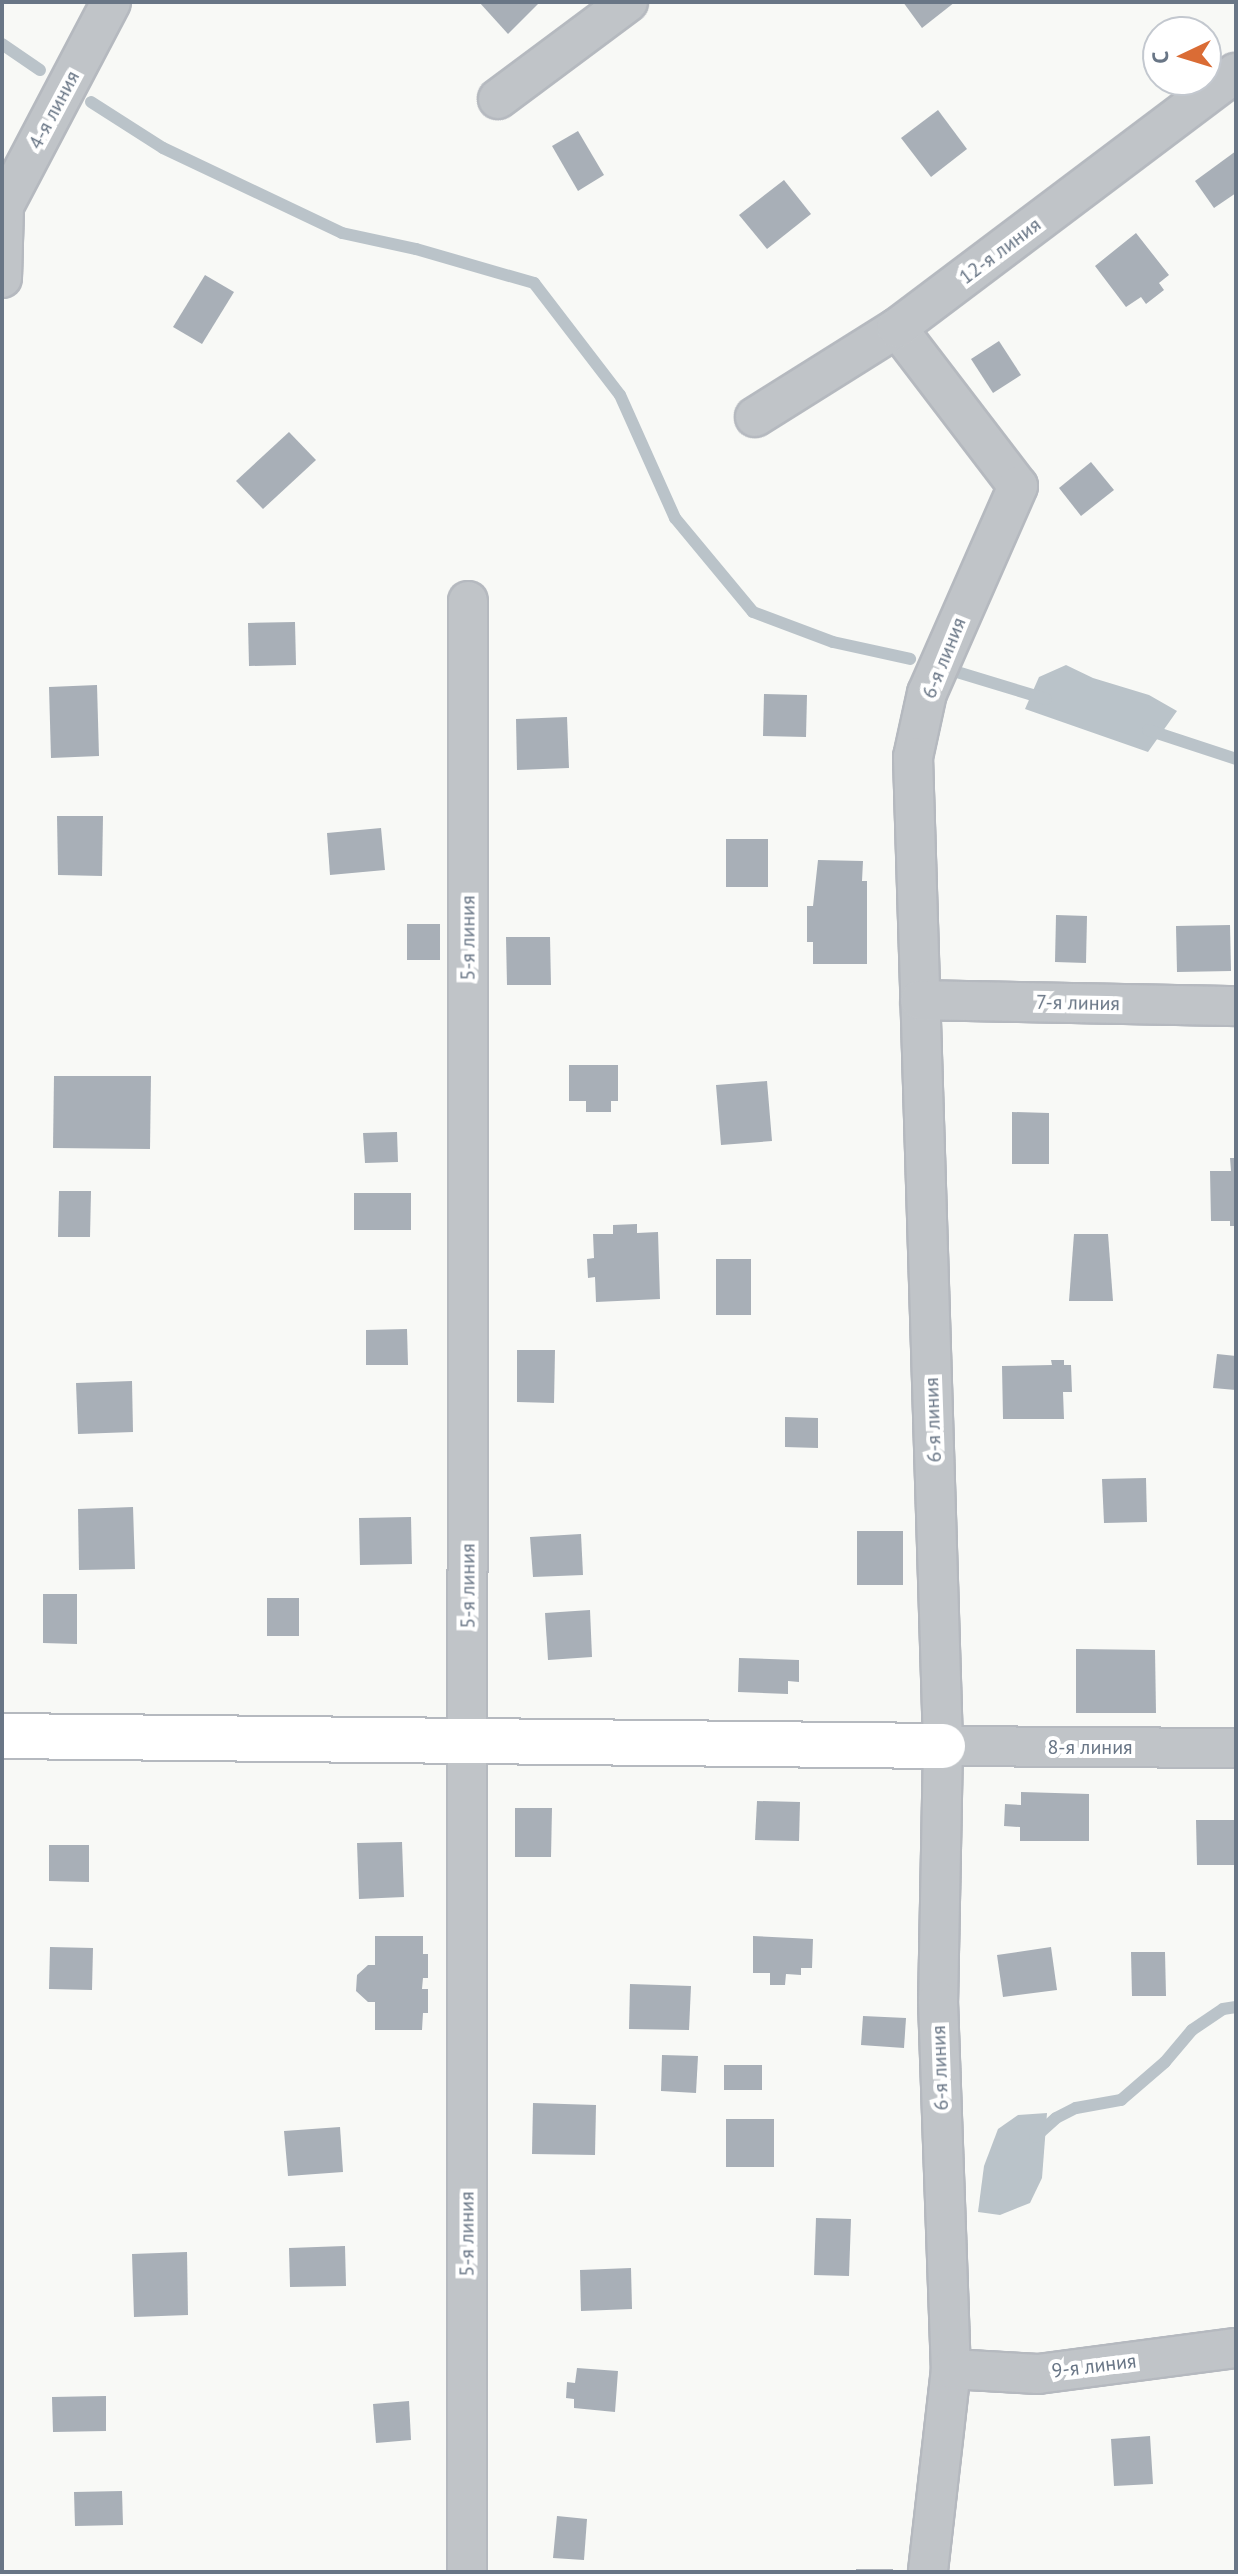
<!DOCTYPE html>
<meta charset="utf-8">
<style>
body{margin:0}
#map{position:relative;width:1238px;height:2574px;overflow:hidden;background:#f8f9f6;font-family:"PT Sans",sans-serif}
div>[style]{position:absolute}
.water>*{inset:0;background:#bac3c9}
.stream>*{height:12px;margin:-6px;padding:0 6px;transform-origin:6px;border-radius:6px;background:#bac3c9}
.building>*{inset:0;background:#a8afb7}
.roads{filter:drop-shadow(2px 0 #b5b9bf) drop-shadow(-2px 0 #b5b9bf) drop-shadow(0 2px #b5b9bf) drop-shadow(0 -2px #b5b9bf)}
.street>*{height:38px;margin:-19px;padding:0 19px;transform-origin:19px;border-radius:19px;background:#c0c4c8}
.secondary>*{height:44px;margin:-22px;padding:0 22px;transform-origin:22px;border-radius:22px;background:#fff}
span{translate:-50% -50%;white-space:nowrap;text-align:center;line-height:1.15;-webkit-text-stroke:8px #fff;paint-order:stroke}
.street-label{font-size:20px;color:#697686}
.frame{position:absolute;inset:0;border:4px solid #697686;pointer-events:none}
.north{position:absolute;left:1142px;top:16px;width:80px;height:80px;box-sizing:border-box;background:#fff;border:2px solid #c3c8cf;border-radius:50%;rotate:266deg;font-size:22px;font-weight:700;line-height:32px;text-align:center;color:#697686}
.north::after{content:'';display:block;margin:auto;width:28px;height:36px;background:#da6c35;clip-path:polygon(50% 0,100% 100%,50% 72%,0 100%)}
</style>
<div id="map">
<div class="water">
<i style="clip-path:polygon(1066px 665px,1093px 678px,1149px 695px,1177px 711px,1148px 752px,1025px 709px,1039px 677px)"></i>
<i style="clip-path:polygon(1047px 2113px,1042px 2178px,1030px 2203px,1000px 2215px,978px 2212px,984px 2166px,998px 2129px,1018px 2115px)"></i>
</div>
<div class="stream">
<i style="left:2px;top:44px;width:46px;rotate:34.4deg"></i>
<i style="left:91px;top:102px;width:85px;rotate:32.6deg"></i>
<i style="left:163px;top:148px;width:198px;rotate:25.4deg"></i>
<i style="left:342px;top:233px;width:76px;rotate:12.2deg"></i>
<i style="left:416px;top:249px;width:123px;rotate:16.1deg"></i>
<i style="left:534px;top:283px;width:141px;rotate:52.5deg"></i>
<i style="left:620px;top:395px;width:135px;rotate:65.9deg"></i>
<i style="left:675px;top:518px;width:122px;rotate:50.3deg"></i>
<i style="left:753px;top:612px;width:85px;rotate:20.6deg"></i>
<i style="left:833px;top:642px;width:79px;rotate:12.4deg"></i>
<i style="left:957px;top:672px;width:93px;rotate:16.9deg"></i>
<i style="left:1148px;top:730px;width:93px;rotate:18.2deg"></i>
<i style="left:1035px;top:2137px;width:28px;rotate:-42deg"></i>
<i style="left:1056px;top:2118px;width:22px;rotate:-27deg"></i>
<i style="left:1076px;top:2108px;width:46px;rotate:-10.1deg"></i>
<i style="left:1121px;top:2100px;width:58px;rotate:-40.8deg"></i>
<i style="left:1165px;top:2062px;width:42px;rotate:-49.8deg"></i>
<i style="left:1192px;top:2030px;width:37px;rotate:-34deg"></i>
<i style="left:1223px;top:2009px;width:13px;rotate:-9deg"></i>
</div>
<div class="building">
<i style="clip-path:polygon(479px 2px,540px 2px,508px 34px)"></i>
<i style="clip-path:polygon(903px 2px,955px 2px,922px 28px)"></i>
<i style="clip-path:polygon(938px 110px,967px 149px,931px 177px,901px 138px)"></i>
<i style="clip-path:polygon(578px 131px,604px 175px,578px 191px,552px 146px)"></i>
<i style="clip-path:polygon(1236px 151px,1236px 193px,1214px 208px,1195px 181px)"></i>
<i style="clip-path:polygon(784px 180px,811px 214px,767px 249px,739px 215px)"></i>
<i style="clip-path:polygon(1136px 233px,1169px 275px,1159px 283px,1164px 290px,1146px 304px,1141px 297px,1126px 307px,1095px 266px)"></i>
<i style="clip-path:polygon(205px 275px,234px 292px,202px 344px,173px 327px)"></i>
<i style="clip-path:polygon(999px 341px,1021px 375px,993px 393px,971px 359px)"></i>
<i style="clip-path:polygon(289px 432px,316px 460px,263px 509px,236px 481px)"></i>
<i style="clip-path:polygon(1091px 462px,1114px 490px,1081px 516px,1059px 488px)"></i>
<i style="clip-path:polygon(295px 622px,296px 665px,249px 666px,248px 623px)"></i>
<i style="clip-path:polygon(97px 685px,99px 756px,51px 758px,49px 687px)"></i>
<i style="clip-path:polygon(764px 694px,807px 695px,806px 737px,763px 736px)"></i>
<i style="clip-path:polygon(567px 717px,569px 768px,517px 770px,516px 719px)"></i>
<i style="clip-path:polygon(57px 816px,103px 816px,102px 876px,58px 875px)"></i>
<i style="clip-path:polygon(381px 828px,385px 870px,330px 875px,327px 833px)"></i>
<i style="clip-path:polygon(726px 839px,768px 839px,768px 887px,726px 887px)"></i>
<i style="clip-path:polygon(818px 860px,863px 861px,862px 881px,867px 881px,867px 964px,813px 964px,813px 942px,807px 942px,807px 906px,813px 906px)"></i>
<i style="clip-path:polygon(1056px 915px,1087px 916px,1086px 963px,1055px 962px)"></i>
<i style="clip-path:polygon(407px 924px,440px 924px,440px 960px,407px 960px)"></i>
<i style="clip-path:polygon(1230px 925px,1231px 971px,1177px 972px,1176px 926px)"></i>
<i style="clip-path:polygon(506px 937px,550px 937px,551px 985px,507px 985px)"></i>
<i style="clip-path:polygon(569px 1065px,618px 1065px,618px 1101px,611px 1101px,611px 1112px,586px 1112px,586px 1101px,569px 1101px)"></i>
<i style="clip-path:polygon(54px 1076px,151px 1076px,150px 1149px,53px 1148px)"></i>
<i style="clip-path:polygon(767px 1081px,772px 1141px,721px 1145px,716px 1085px)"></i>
<i style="clip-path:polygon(1012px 1112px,1049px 1113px,1049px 1164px,1012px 1164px)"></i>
<i style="clip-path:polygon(397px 1132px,398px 1162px,365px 1163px,363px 1133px)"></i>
<i style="clip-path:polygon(1230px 1158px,1236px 1158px,1236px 1226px,1230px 1226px,1230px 1221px,1211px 1221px,1210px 1171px,1231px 1171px)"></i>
<i style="clip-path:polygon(59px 1191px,91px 1191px,90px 1237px,58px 1237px)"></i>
<i style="clip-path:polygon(354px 1193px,411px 1193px,411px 1230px,354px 1230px)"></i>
<i style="clip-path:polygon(637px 1224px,637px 1233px,658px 1232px,660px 1299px,596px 1302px,595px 1277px,588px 1278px,587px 1259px,594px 1258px,593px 1234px,613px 1234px,613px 1225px)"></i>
<i style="clip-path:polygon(1074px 1234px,1108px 1234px,1113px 1301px,1069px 1301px)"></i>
<i style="clip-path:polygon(716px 1259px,751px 1259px,751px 1315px,716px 1315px)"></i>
<i style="clip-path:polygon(407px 1329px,408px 1365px,366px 1365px,366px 1330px)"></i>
<i style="clip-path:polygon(517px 1350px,555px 1350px,554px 1403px,517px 1402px)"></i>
<i style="clip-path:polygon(1217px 1354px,1236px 1356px,1236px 1390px,1213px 1388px)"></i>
<i style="clip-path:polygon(1051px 1360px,1064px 1360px,1064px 1365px,1071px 1365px,1072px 1392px,1063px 1392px,1064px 1419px,1003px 1419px,1002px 1366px,1052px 1365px)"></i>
<i style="clip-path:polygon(132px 1381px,133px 1432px,78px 1434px,76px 1383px)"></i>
<i style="clip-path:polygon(785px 1417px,818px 1418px,818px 1448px,785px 1447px)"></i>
<i style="clip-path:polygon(1146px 1478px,1147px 1522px,1104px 1523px,1102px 1479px)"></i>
<i style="clip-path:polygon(133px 1507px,135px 1569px,79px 1570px,78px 1509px)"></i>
<i style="clip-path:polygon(411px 1517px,412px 1564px,360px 1565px,359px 1518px)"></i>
<i style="clip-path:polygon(857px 1531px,903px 1531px,903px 1585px,857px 1585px)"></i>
<i style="clip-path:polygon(581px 1534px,583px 1575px,533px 1577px,530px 1537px)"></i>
<i style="clip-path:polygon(43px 1594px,77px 1594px,77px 1644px,43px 1643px)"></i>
<i style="clip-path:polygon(267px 1598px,299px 1598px,299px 1636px,267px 1636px)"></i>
<i style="clip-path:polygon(590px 1610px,592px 1657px,548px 1660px,545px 1613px)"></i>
<i style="clip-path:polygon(1076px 1649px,1155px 1650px,1156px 1713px,1076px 1713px)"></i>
<i style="clip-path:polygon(739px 1658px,799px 1660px,799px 1682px,788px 1681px,788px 1694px,738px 1692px)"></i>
<i style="clip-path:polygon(1021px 1792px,1089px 1794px,1089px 1841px,1020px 1841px,1020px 1827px,1004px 1826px,1005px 1804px,1021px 1805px)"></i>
<i style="clip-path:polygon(757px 1801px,800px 1802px,799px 1841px,755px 1840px)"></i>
<i style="clip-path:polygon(515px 1808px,552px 1808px,551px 1857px,515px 1857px)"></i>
<i style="clip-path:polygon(1196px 1820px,1236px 1820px,1236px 1865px,1197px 1865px)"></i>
<i style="clip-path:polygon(402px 1842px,404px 1897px,359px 1899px,357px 1843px)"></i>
<i style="clip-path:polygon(49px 1845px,89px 1845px,89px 1882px,49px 1881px)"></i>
<i style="clip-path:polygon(375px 1936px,423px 1936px,423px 1954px,428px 1954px,428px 1978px,423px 1978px,422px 1989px,428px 1989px,428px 2013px,423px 2013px,422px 2030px,375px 2030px,375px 2002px,368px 2002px,356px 1991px,357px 1975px,368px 1965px,375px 1965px)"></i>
<i style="clip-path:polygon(753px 1936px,813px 1939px,812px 1968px,801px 1968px,801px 1975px,786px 1974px,785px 1985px,770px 1985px,770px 1973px,753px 1973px)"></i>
<i style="clip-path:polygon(50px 1947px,93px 1948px,92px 1990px,49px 1989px)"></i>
<i style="clip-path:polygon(1051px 1947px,1057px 1990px,1003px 1997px,997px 1955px)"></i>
<i style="clip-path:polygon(1131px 1952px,1165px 1952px,1166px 1996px,1132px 1996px)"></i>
<i style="clip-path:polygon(630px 1984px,691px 1986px,689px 2030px,629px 2029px)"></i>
<i style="clip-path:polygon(863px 2016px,906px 2018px,904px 2048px,861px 2045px)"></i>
<i style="clip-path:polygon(662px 2055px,698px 2056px,696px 2093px,661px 2091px)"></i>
<i style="clip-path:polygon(724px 2065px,762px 2065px,762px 2090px,724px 2090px)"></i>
<i style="clip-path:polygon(533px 2103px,596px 2105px,595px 2155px,532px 2154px)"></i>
<i style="clip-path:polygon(726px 2119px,774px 2119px,774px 2167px,726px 2167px)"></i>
<i style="clip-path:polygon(340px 2127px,343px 2172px,288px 2176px,284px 2131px)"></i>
<i style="clip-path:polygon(816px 2218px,851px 2219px,849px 2276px,814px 2275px)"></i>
<i style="clip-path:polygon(345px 2246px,346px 2286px,290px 2287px,289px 2248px)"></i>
<i style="clip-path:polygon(187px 2252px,188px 2315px,134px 2317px,132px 2254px)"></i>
<i style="clip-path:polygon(631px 2268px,632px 2309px,581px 2311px,580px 2270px)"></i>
<i style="clip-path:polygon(577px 2368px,618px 2371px,615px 2412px,574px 2408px,574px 2399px,566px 2398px,567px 2382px,575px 2383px)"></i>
<i style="clip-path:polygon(106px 2396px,106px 2431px,53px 2432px,52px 2397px)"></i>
<i style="clip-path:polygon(409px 2401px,411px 2440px,376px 2443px,373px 2404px)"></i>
<i style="clip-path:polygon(1150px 2436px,1153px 2484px,1114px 2486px,1111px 2439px)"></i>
<i style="clip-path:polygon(122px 2491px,123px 2525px,75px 2526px,74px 2492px)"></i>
<i style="clip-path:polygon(557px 2516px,587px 2519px,584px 2560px,553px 2558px)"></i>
<i style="clip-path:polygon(856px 2569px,893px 2569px,893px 2572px,856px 2572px)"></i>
</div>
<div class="roads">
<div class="street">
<i style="left:498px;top:99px;width:162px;rotate:-36.7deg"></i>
<i style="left:2px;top:278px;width:72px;rotate:-88.4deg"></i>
<i style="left:4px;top:206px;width:230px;rotate:-62.3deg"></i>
<i style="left:897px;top:328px;width:199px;rotate:52.6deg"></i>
<i style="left:1018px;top:486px;width:226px;rotate:113.7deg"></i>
<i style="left:927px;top:693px;width:66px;rotate:102.3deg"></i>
<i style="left:913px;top:757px;width:989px;rotate:88.26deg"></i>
<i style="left:943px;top:1746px;width:255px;rotate:91.1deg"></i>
<i style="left:938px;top:2001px;width:368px;rotate:88deg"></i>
<i style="left:951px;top:2369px;width:204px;rotate:96.5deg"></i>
<i style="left:755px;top:417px;width:168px;rotate:-32.1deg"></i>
<i style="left:897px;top:328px;width:424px;rotate:-37deg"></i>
<i style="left:920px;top:1000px;width:316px;rotate:1.1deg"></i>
<i style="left:943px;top:1746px;width:293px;rotate:0.4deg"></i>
<i style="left:951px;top:2369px;width:87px;rotate:3.3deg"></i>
<i style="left:1038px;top:2374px;width:200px;rotate:-7.5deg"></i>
<i style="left:467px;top:2572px;width:1971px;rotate:-89.97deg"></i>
</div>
<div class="secondary">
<i style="left:2px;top:1736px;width:941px;rotate:0.61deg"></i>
</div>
</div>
<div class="street-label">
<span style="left:54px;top:110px;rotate:-62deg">4-я линия</span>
<span style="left:1000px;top:251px;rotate:-37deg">12-я линия</span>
<span style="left:944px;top:658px;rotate:-68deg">6-я линия</span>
<span style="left:468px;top:938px;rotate:-90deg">5-я линия</span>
<span style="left:1078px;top:1003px;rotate:1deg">7-я линия</span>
<span style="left:933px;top:1420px;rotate:-92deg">6-я линия</span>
<span style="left:468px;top:1586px;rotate:-90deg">5-я линия</span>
<span style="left:1090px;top:1747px">8-я линия</span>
<span style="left:940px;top:2068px;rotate:-92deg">6-я линия</span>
<span style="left:467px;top:2234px;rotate:-90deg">5-я линия</span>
<span style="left:1094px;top:2366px;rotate:-7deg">9-я линия</span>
</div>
<div class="frame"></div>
<div class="north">С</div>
</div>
